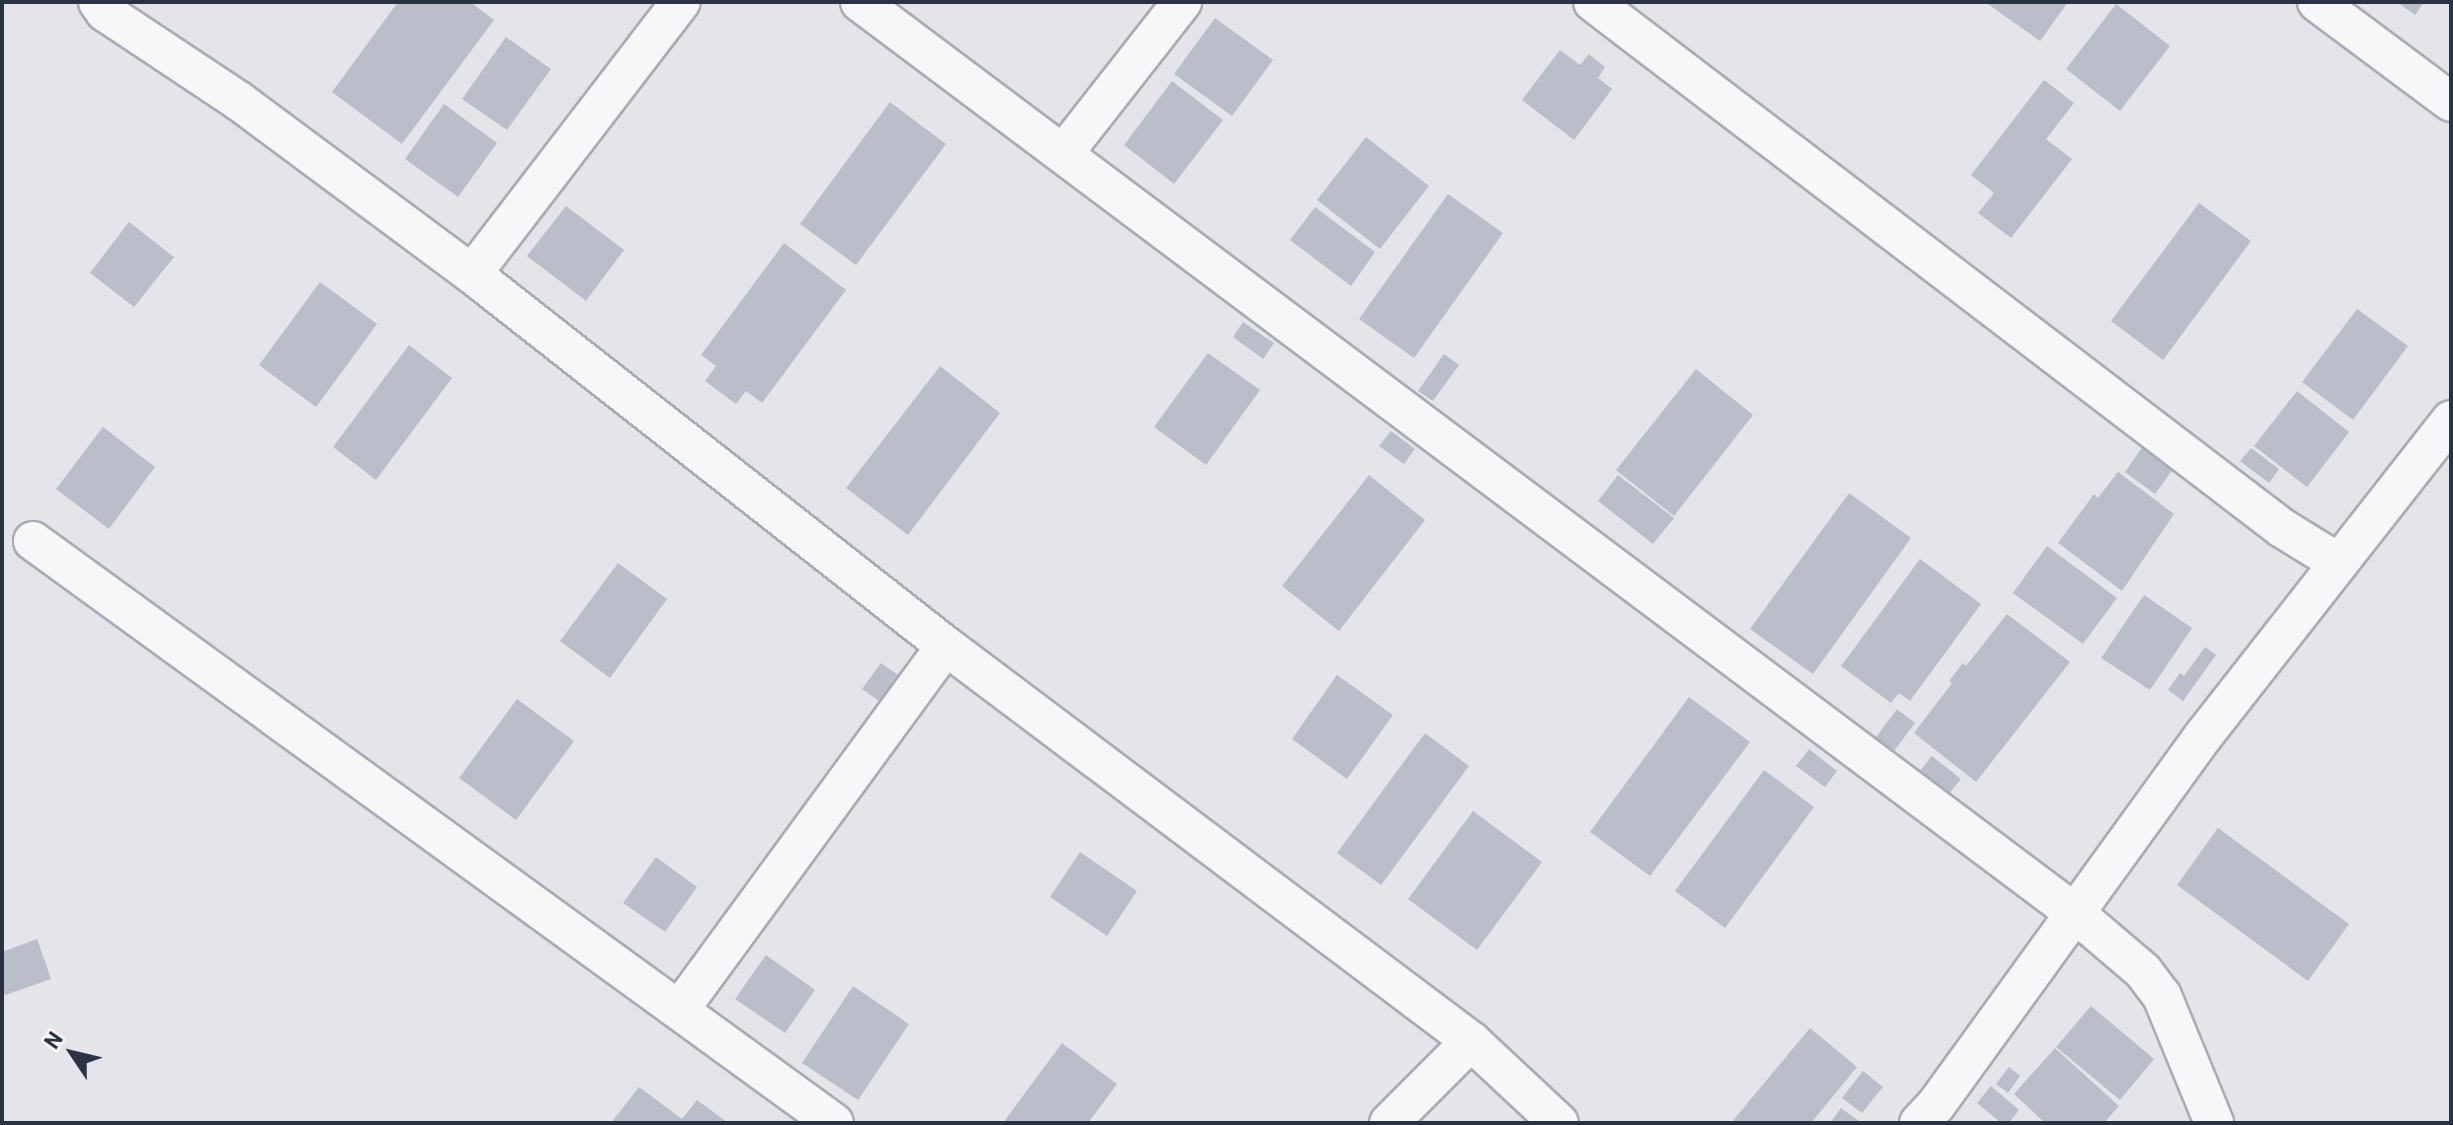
<!DOCTYPE html>
<style>
body{margin:0}
#map{position:relative;width:2453px;height:1125px;overflow:hidden;background:#e3e5eb;font-family:Barlow,sans-serif}
div>[style]{position:absolute}
.building>*{inset:0;background:#babec9}
.roads{filter:drop-shadow(2px 0 #a8acb6) drop-shadow(-2px 0 #a8acb6) drop-shadow(0 2px #a8acb6) drop-shadow(0 -2px #a8acb6)}
.minor>*{height:38px;margin:-19px;padding:0 19px;transform-origin:19px;border-radius:19px;background:#f6f7f9}
span{translate:-50% -50%;white-space:nowrap;text-align:center;line-height:1.15;-webkit-text-stroke:7px #f3f5f8;paint-order:stroke}
.frame{position:absolute;inset:0;border:4px solid #2a3244;pointer-events:none}
.north{position:absolute;left:32px;top:1013px;width:80px;height:80px;-webkit-text-stroke:6px #f3f5f8;paint-order:stroke;rotate:305deg;font-size:22px;font-weight:700;line-height:32px;text-align:center;color:#2a3244}
.north::after{content:'';display:block;margin:auto;width:28px;height:36px;background:#2a3244;clip-path:polygon(50% 0,100% 100%,50% 72%,0 100%)}
</style>
<div id="map">
<div class="building">
<i style="clip-path:polygon(398px 2px,470px 2px,494px 20px,402px 144px,332px 92px)"></i>
<i style="clip-path:polygon(1985px 2px,2068px 2px,2040px 41px)"></i>
<i style="clip-path:polygon(2397px 2px,2424px 2px,2415px 15px)"></i>
<i style="clip-path:polygon(2116px 4px,2170px 46px,2120px 111px,2066px 69px)"></i>
<i style="clip-path:polygon(1215px 18px,1273px 60px,1232px 116px,1174px 74px)"></i>
<i style="clip-path:polygon(506px 37px,551px 69px,507px 130px,462px 99px)"></i>
<i style="clip-path:polygon(1560px 50px,1580px 65px,1589px 54px,1605px 67px,1598px 78px,1612px 89px,1574px 140px,1522px 100px)"></i>
<i style="clip-path:polygon(2044px 80px,2074px 103px,2046px 139px,2072px 159px,2011px 238px,1978px 213px,1994px 193px,1971px 175px)"></i>
<i style="clip-path:polygon(1172px 81px,1223px 120px,1174px 184px,1124px 145px)"></i>
<i style="clip-path:polygon(890px 102px,946px 144px,856px 265px,800px 224px)"></i>
<i style="clip-path:polygon(444px 104px,497px 143px,458px 197px,405px 159px)"></i>
<i style="clip-path:polygon(1366px 137px,1429px 186px,1380px 249px,1317px 200px)"></i>
<i style="clip-path:polygon(1448px 194px,1503px 233px,1414px 358px,1359px 319px)"></i>
<i style="clip-path:polygon(2199px 203px,2251px 241px,2163px 360px,2111px 321px)"></i>
<i style="clip-path:polygon(566px 206px,624px 250px,586px 301px,527px 256px)"></i>
<i style="clip-path:polygon(1315px 207px,1375px 252px,1351px 286px,1290px 240px)"></i>
<i style="clip-path:polygon(129px 222px,174px 257px,134px 307px,90px 273px)"></i>
<i style="clip-path:polygon(784px 243px,846px 290px,762px 403px,746px 391px,736px 404px,705px 381px,716px 366px,701px 355px)"></i>
<i style="clip-path:polygon(320px 282px,377px 324px,316px 407px,259px 365px)"></i>
<i style="clip-path:polygon(2357px 309px,2408px 346px,2353px 420px,2302px 382px)"></i>
<i style="clip-path:polygon(1243px 322px,1274px 343px,1263px 359px,1233px 337px)"></i>
<i style="clip-path:polygon(409px 345px,452px 378px,376px 480px,333px 447px)"></i>
<i style="clip-path:polygon(1208px 353px,1260px 390px,1206px 465px,1154px 427px)"></i>
<i style="clip-path:polygon(1444px 354px,1459px 365px,1433px 401px,1418px 391px)"></i>
<i style="clip-path:polygon(940px 366px,1000px 413px,908px 535px,846px 488px)"></i>
<i style="clip-path:polygon(1696px 369px,1753px 415px,1674px 516px,1616px 470px)"></i>
<i style="clip-path:polygon(2297px 391px,2349px 432px,2307px 487px,2254px 446px)"></i>
<i style="clip-path:polygon(103px 427px,155px 467px,109px 529px,56px 489px)"></i>
<i style="clip-path:polygon(1391px 431px,1415px 449px,1404px 464px,1379px 446px)"></i>
<i style="clip-path:polygon(2143px 446px,2173px 469px,2155px 494px,2125px 472px)"></i>
<i style="clip-path:polygon(2251px 448px,2279px 469px,2269px 483px,2240px 461px)"></i>
<i style="clip-path:polygon(2118px 472px,2174px 514px,2122px 591px,2058px 543px,2094px 494px,2098px 498px)"></i>
<i style="clip-path:polygon(1369px 475px,1425px 520px,1339px 631px,1282px 586px)"></i>
<i style="clip-path:polygon(1618px 475px,1674px 518px,1653px 544px,1598px 501px)"></i>
<i style="clip-path:polygon(1849px 493px,1911px 538px,1813px 674px,1750px 629px)"></i>
<i style="clip-path:polygon(2047px 546px,2117px 598px,2083px 644px,2013px 593px)"></i>
<i style="clip-path:polygon(1920px 559px,1981px 604px,1910px 701px,1899px 693px,1891px 703px,1841px 666px)"></i>
<i style="clip-path:polygon(618px 563px,667px 599px,610px 678px,560px 641px)"></i>
<i style="clip-path:polygon(2144px 595px,2192px 628px,2150px 690px,2101px 658px)"></i>
<i style="clip-path:polygon(2007px 614px,2070px 662px,1976px 782px,1914px 733px,1952px 683px,1949px 681px,1963px 663px,1966px 666px)"></i>
<i style="clip-path:polygon(2205px 647px,2216px 655px,2183px 701px,2168px 690px,2180px 673px,2184px 676px)"></i>
<i style="clip-path:polygon(881px 663px,901px 677px,882px 703px,862px 689px)"></i>
<i style="clip-path:polygon(1337px 675px,1393px 715px,1347px 779px,1292px 739px)"></i>
<i style="clip-path:polygon(1689px 697px,1750px 742px,1650px 876px,1590px 832px)"></i>
<i style="clip-path:polygon(517px 699px,574px 741px,516px 820px,459px 778px)"></i>
<i style="clip-path:polygon(1897px 709px,1915px 723px,1888px 759px,1870px 745px)"></i>
<i style="clip-path:polygon(1425px 733px,1469px 766px,1381px 885px,1337px 853px)"></i>
<i style="clip-path:polygon(1809px 749px,1837px 771px,1825px 787px,1796px 766px)"></i>
<i style="clip-path:polygon(1932px 756px,1961px 779px,1944px 800px,1915px 777px)"></i>
<i style="clip-path:polygon(1764px 770px,1814px 807px,1725px 928px,1675px 891px)"></i>
<i style="clip-path:polygon(1473px 811px,1542px 862px,1477px 950px,1408px 899px)"></i>
<i style="clip-path:polygon(2218px 828px,2349px 924px,2308px 981px,2177px 885px)"></i>
<i style="clip-path:polygon(1080px 852px,1137px 891px,1107px 936px,1050px 897px)"></i>
<i style="clip-path:polygon(656px 857px,697px 887px,665px 932px,623px 903px)"></i>
<i style="clip-path:polygon(37px 939px,51px 979px,2px 996px,2px 952px)"></i>
<i style="clip-path:polygon(766px 955px,815px 990px,785px 1033px,735px 999px)"></i>
<i style="clip-path:polygon(853px 986px,909px 1024px,858px 1100px,802px 1063px)"></i>
<i style="clip-path:polygon(2091px 1006px,2154px 1059px,2120px 1100px,2056px 1047px)"></i>
<i style="clip-path:polygon(1810px 1028px,1857px 1067px,1811px 1123px,1731px 1123px)"></i>
<i style="clip-path:polygon(1062px 1043px,1117px 1084px,1088px 1123px,1003px 1123px)"></i>
<i style="clip-path:polygon(2055px 1048px,2119px 1106px,2104px 1123px,2045px 1123px,2014px 1094px)"></i>
<i style="clip-path:polygon(2009px 1067px,2020px 1076px,2008px 1093px,1996px 1084px)"></i>
<i style="clip-path:polygon(1863px 1071px,1883px 1087px,1862px 1113px,1842px 1098px)"></i>
<i style="clip-path:polygon(1991px 1086px,2019px 1110px,2009px 1123px,2001px 1123px,1977px 1103px)"></i>
<i style="clip-path:polygon(639px 1087px,682px 1119px,697px 1100px,728px 1123px,611px 1123px)"></i>
<i style="clip-path:polygon(1841px 1108px,1862px 1123px,1830px 1123px)"></i>
</div>
<div class="roads">
<div class="minor">
<i style="left:98px;top:2px;width:12px;rotate:55deg"></i>
<i style="left:105px;top:12px;width:161px;rotate:33.6deg"></i>
<i style="left:239px;top:101px;width:290px;rotate:36.6deg"></i>
<i style="left:472px;top:274px;width:603px;rotate:38.13deg"></i>
<i style="left:946px;top:646px;width:657px;rotate:36.96deg"></i>
<i style="left:1471px;top:1041px;width:120px;rotate:43deg"></i>
<i style="left:860px;top:2px;width:1520px;rotate:36.87deg"></i>
<i style="left:2076px;top:914px;width:88px;rotate:40.4deg"></i>
<i style="left:2143px;top:971px;width:31px;rotate:53deg"></i>
<i style="left:2162px;top:996px;width:137px;rotate:67.7deg"></i>
<i style="left:1593px;top:2px;width:867px;rotate:37.36deg"></i>
<i style="left:2282px;top:528px;width:65px;rotate:31.7deg"></i>
<i style="left:2317px;top:2px;width:167px;rotate:36.7deg"></i>
<i style="left:1063px;top:154px;width:193px;rotate:-51.9deg"></i>
<i style="left:472px;top:274px;width:343px;rotate:-52.5deg"></i>
<i style="left:33px;top:541px;width:990px;rotate:36deg"></i>
<i style="left:680px;top:1009px;width:450px;rotate:-53.8deg"></i>
<i style="left:1389px;top:1123px;width:116px;rotate:-45deg"></i>
<i style="left:1919px;top:1123px;width:25px;rotate:-47deg"></i>
<i style="left:1936px;top:1105px;width:457px;rotate:-54.1deg"></i>
<i style="left:2204px;top:735px;width:400px;rotate:-51.9deg"></i>
</div>
</div>
<div class="frame"></div>
<div class="north">N</div>
</div>
